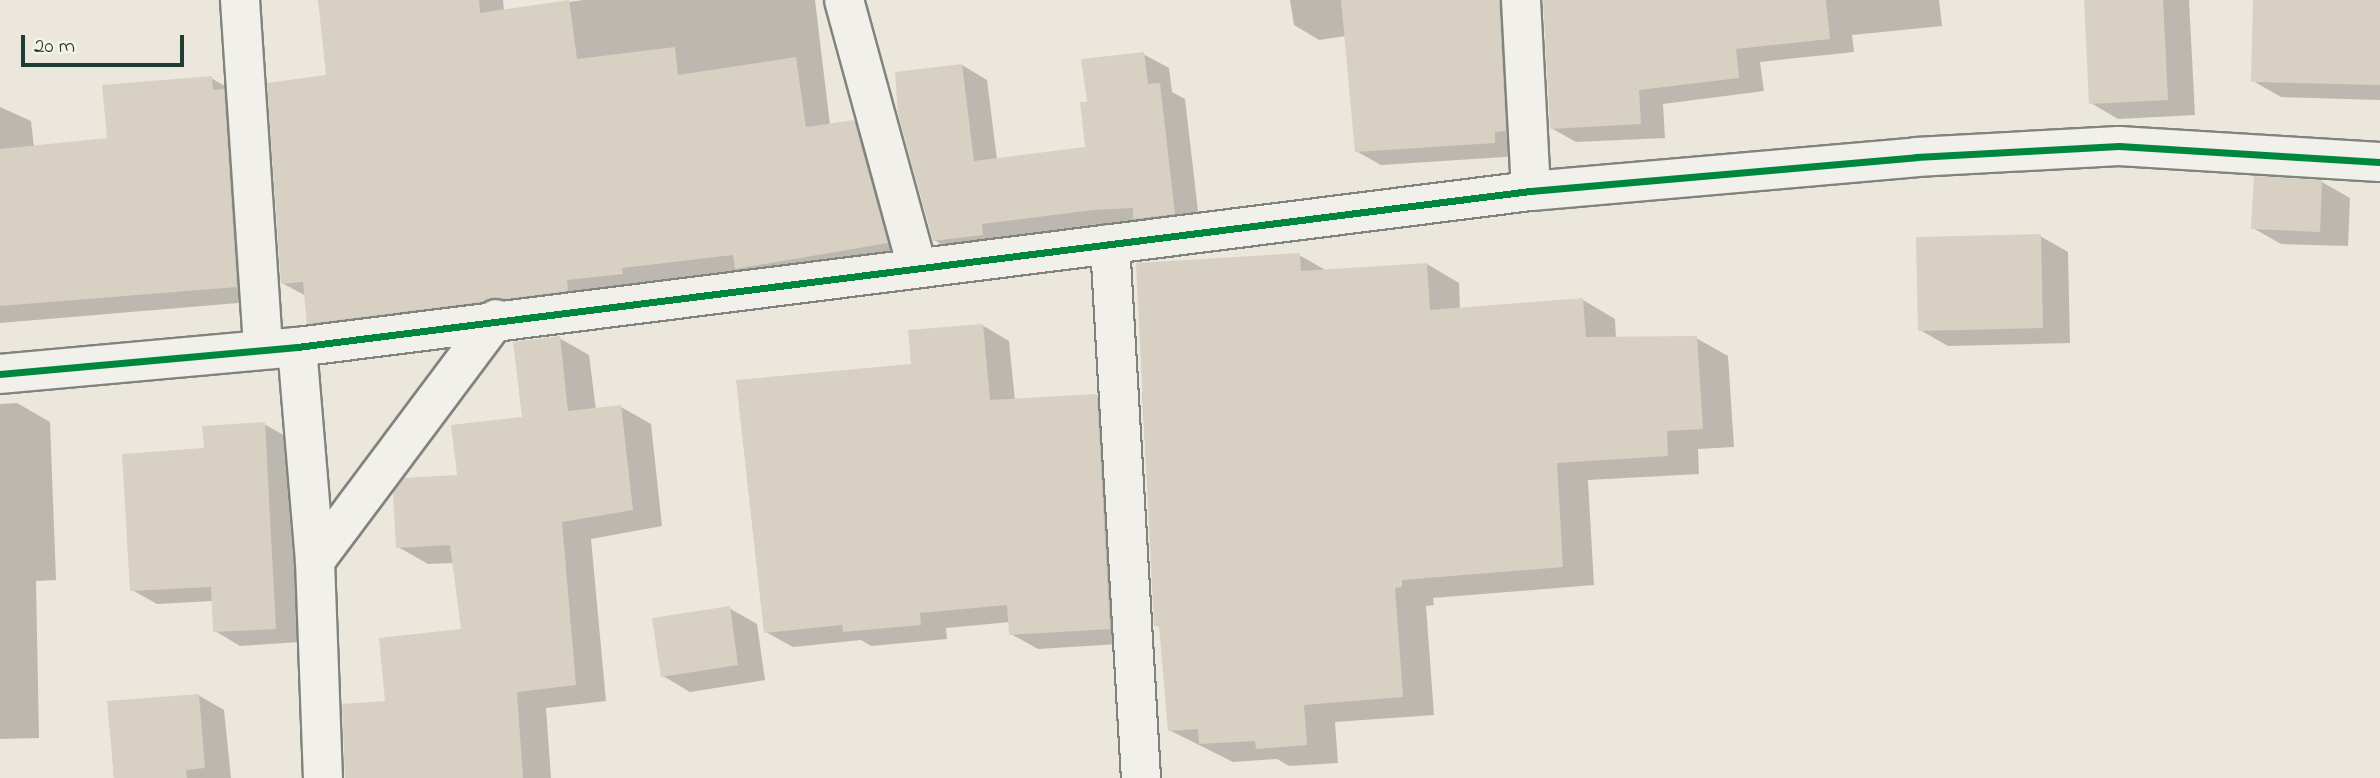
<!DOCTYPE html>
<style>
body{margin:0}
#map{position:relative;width:2380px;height:778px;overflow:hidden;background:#ece7dd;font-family:"Indie Flower",sans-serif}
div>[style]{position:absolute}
.shadow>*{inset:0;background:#0003}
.building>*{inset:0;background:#d7d0c3}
.roads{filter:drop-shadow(2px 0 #81847e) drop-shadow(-2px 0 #81847e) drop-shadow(0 2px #81847e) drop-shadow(0 -2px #81847e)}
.street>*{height:38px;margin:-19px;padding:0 19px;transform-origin:19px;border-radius:19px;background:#f1f0eb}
.cycleway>*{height:7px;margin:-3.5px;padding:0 3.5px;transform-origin:3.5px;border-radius:3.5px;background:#00873e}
span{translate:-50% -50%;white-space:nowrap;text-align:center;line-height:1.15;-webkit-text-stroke:7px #f7f3e8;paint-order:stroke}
.scale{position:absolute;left:21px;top:35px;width:163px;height:32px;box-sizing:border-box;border:4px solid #1f3d34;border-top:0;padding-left:9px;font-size:21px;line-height:24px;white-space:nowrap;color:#1f3d34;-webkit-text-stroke:5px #f7f3e8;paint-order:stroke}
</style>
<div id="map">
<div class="shadow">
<i style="clip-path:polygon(319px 0,503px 0,504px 11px,583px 0,815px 0,830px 125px,854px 122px,880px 137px,913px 258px,763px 284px,742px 271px,648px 283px,648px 288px,335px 338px,308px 323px,306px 296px,282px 283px,328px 77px)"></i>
<i style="clip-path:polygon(1290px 0,1532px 0,1520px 156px,1381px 165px,1356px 151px,1346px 36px,1319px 40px,1294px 25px)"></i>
<i style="clip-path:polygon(1545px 0,1939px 0,1942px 26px,1852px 35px,1854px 52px,1760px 62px,1764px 91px,1663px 104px,1665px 138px,1576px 142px,1551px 128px)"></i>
<i style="clip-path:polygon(2086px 0,2189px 0,2195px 115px,2118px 119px,2091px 103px)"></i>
<i style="clip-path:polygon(2254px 0,2380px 0,2380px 100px,2281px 97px,2253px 81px)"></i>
<i style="clip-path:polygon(1143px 54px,1169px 68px,1172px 92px,1185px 99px,1200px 228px,1120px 223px,1007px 238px,1008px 248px,959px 254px,934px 240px,962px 65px,987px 80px,997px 160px,1087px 149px,1089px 103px)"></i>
<i style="clip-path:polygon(211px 78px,237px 93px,262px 301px,0 323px,0 107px,31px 121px,34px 147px,109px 140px)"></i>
<i style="clip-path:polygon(2322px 182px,2350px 198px,2348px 246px,2281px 244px,2253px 228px)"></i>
<i style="clip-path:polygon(2040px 236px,2068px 252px,2070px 343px,1948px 346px,1920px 330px)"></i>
<i style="clip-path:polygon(1299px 255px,1327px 271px,1427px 264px,1459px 283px,1460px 309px,1583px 300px,1615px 319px,1616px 339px,1696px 338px,1728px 356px,1734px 447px,1698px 449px,1699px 474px,1588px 480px,1594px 585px,1433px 598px,1434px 605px,1426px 606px,1434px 715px,1335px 722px,1338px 763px,1289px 766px,1277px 759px,1233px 762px,1169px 730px,1161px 628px,1156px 625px,1142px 393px)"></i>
<i style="clip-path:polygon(982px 325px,1009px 341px,1015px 401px,1096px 396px,1123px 411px,1136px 643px,1038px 649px,1011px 634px,1010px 622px,946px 628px,947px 639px,871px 646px,861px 640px,793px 647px,766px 632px,913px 366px)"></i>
<i style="clip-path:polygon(559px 338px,589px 355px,596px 410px,621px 407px,651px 424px,662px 526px,591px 539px,606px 701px,546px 708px,551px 778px,346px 778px,387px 703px,463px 630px,454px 563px,428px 564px,398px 547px,459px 477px,524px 418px)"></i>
<i style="clip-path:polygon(17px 403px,50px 422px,56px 580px,36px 581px,39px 738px,0 739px,0 404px)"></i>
<i style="clip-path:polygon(264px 424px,289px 438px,300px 642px,240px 646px,215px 631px,213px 601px,157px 604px,132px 590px,205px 450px)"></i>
<i style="clip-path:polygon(729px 608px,757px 624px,765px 680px,690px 692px,663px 676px)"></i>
<i style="clip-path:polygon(198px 695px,224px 710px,231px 778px,114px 778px,109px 703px)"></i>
</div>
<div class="building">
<i style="clip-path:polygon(318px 0,479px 0,480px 13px,569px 0,577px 59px,675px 47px,678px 75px,796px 57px,806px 127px,854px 120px,888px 243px,735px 269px,733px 255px,622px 268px,623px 274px,567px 280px,568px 291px,307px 324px,303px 282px,281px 284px,267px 83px,326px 75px)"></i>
<i style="clip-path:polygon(1341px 0,1499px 0,1506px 131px,1495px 132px,1495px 143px,1355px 152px)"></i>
<i style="clip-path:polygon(1543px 0,1826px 0,1830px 39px,1736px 49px,1739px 78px,1639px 90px,1641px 124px,1550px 129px)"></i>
<i style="clip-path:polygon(2084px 0,2163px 0,2168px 100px,2089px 104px)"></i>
<i style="clip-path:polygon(2253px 0,2380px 0,2380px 85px,2251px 82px)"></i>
<i style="clip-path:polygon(1144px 52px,1148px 84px,1160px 83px,1175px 214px,1133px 219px,1133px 208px,1093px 210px,982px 224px,983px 235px,933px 241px,898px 114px,895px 72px,962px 64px,974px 161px,1085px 147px,1080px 102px,1087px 102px,1081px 59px)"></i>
<i style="clip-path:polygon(212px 76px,213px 90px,224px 89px,237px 287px,0 306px,0 149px,107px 138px,102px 85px)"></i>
<i style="clip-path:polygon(2254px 176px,2322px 180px,2320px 232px,2251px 229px)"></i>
<i style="clip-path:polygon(2041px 234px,2043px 328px,1918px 331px,1916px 237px)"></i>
<i style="clip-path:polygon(1300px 253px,1301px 271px,1427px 263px,1430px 310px,1583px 298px,1586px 337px,1697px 336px,1703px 429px,1667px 431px,1668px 456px,1557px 463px,1563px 567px,1402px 580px,1402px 587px,1395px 588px,1403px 697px,1304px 705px,1307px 745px,1256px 749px,1255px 741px,1199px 744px,1198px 729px,1168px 731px,1159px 626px,1154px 626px,1136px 263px)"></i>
<i style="clip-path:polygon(983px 324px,990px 400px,1097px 394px,1110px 629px,1009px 635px,1007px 605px,920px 613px,921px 625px,843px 632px,842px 625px,764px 633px,736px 380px,911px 364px,908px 330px)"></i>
<i style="clip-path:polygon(560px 336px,568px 411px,621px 405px,633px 510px,562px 522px,576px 685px,517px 692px,523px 778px,345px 778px,342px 704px,385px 701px,379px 638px,461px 629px,450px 545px,396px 548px,393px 493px,404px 478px,457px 475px,451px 425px,522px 417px,513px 342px)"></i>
<i style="clip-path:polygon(265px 422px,276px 629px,213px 632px,211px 587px,130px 591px,122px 454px,204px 448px,202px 426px)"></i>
<i style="clip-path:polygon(730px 606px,738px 665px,661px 677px,652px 618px)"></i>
<i style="clip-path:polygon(199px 694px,205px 768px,186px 770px,187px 778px,114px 778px,107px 701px)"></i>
</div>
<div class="roads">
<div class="street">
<i style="left:240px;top:0;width:348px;rotate:86.2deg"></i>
<i style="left:844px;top:0;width:277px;rotate:74.7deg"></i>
<i style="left:1521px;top:0;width:191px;rotate:87deg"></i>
<i style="left:1110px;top:244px;width:535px;rotate:86.68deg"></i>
<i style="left:297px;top:347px;width:215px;rotate:85.2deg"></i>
<i style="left:315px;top:561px;width:217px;rotate:87.9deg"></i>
<i style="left:0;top:374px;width:298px;rotate:-5.2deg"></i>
<i style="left:297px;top:347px;width:1244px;rotate:-7.21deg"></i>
<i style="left:1531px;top:191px;width:386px;rotate:-5deg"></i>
<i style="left:1916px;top:157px;width:203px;rotate:-3.1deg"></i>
<i style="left:2119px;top:146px;width:261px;rotate:3.5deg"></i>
<i style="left:315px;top:561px;width:302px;rotate:-53.2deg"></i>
</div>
</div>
<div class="cycleway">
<i style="left:0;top:374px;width:298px;rotate:-5.2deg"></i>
<i style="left:297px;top:347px;width:1244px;rotate:-7.21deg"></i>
<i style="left:1531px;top:191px;width:386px;rotate:-5deg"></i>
<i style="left:1916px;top:157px;width:203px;rotate:-3.1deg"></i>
<i style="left:2119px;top:146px;width:261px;rotate:3.5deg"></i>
</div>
<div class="scale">20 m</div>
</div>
